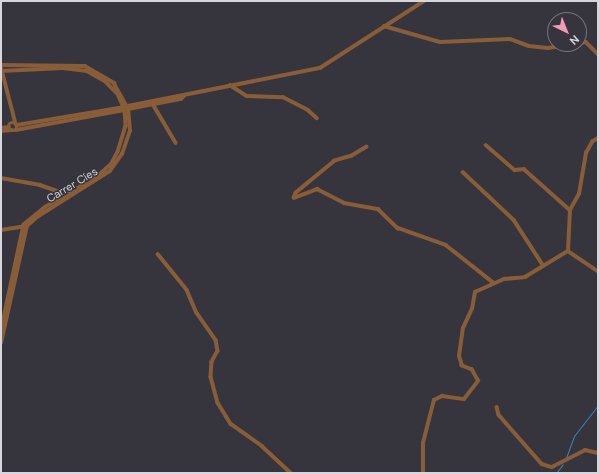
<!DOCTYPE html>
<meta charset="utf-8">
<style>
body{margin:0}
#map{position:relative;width:599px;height:474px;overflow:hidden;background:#36343d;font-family:"DM Sans",sans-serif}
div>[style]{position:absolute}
.stream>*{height:1px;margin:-0.5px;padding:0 0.5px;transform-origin:0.5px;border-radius:0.5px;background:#3787bc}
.street>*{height:3.5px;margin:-1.75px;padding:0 1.75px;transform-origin:1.75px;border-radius:1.75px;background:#885d38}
.street>.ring{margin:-1.75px;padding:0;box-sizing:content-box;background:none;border:3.5px solid #885d38;border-radius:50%}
span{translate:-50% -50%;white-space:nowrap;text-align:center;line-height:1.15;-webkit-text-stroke:3px #36343d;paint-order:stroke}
.street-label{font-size:11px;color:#d7d6dc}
.frame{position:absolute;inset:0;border:2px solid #d7d6dc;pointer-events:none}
.north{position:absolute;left:547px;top:12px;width:40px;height:40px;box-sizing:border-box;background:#36343d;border:1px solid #76757d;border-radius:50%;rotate:137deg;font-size:11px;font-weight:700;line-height:16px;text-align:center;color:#d7d6dc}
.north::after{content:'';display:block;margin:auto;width:14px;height:18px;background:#f09ab6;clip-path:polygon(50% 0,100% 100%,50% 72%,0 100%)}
</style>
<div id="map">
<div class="stream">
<i style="left:566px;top:458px;width:23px;rotate:-70deg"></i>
<i style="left:574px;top:436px;width:39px;rotate:-52deg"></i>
<i style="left:556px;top:473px;width:11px;rotate:-52deg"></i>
</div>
<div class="street">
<i style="left:384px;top:26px;width:58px;rotate:15.9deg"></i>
<i style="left:440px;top:42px;width:70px;rotate:-2.5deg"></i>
<i style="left:510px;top:39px;width:20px;rotate:20deg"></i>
<i style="left:529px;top:46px;width:19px;rotate:6deg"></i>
<i style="left:548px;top:48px;width:27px;rotate:-8deg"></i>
<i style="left:579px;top:43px;width:7px;rotate:-8deg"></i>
<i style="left:586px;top:42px;width:17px;rotate:45deg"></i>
<i style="left:1px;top:65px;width:84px;rotate:0.7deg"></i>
<i style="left:85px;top:66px;width:34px;rotate:30deg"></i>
<i style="left:114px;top:83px;width:26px;rotate:61deg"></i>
<i style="left:1px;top:66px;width:60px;rotate:75.5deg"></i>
<i style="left:1px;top:71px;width:62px;rotate:-2.8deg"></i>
<i style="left:63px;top:68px;width:24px;rotate:7deg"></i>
<i style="left:87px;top:71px;width:21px;rotate:29deg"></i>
<i style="left:105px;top:81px;width:18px;rotate:45deg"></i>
<i style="left:118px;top:94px;width:17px;rotate:66deg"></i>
<i style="left:125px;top:110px;width:16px;rotate:86deg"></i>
<i style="left:126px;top:126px;width:27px;rotate:107deg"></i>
<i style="left:118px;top:152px;width:15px;rotate:118deg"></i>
<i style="left:111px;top:165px;width:20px;rotate:139deg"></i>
<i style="left:96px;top:178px;width:58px;rotate:149.9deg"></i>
<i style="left:46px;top:207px;width:28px;rotate:141deg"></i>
<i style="left:24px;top:225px;width:109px;rotate:102.1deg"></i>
<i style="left:230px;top:85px;width:20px;rotate:33deg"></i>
<i style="left:247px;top:96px;width:36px;rotate:2deg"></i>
<i style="left:283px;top:97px;width:28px;rotate:27deg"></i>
<i style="left:308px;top:110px;width:12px;rotate:42deg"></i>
<i style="left:153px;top:104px;width:45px;rotate:59.5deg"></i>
<i style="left:128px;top:106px;width:196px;rotate:-11.2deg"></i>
<i style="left:320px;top:68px;width:124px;rotate:-32.8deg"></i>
<i style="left:128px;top:109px;width:54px;rotate:-10.7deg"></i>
<i style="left:181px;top:99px;width:4px;rotate:-45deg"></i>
<i class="ring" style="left:9px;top:123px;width:4.5px;height:4.5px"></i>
<i style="left:17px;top:125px;width:109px;rotate:-9.5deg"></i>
<i style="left:1px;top:128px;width:8px;rotate:-7deg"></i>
<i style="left:16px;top:130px;width:111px;rotate:-10.4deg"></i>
<i style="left:1px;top:131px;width:11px;rotate:-5deg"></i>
<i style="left:486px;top:145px;width:38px;rotate:41deg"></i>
<i style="left:515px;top:170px;width:9px;rotate:-6deg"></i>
<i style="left:524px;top:169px;width:62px;rotate:41.7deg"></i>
<i style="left:367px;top:147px;width:17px;rotate:149deg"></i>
<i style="left:352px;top:156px;width:18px;rotate:164deg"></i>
<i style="left:335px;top:161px;width:50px;rotate:140.6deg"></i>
<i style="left:296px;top:193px;width:5px;rotate:112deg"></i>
<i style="left:294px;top:198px;width:25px;rotate:-21deg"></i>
<i style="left:317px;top:189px;width:30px;rotate:27deg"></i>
<i style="left:344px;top:203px;width:35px;rotate:10deg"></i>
<i style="left:378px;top:209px;width:28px;rotate:44deg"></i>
<i style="left:398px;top:228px;width:51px;rotate:19.5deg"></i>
<i style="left:446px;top:245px;width:61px;rotate:38.4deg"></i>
<i style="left:463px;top:172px;width:70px;rotate:43.3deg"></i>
<i style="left:514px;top:220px;width:54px;rotate:57.2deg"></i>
<i style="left:1px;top:178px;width:40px;rotate:10deg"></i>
<i style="left:40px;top:185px;width:21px;rotate:19deg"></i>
<i style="left:60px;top:192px;width:8px;rotate:40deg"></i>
<i style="left:27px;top:226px;width:13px;rotate:-42deg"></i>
<i style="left:37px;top:217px;width:86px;rotate:-32.2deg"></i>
<i style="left:110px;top:171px;width:21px;rotate:-55deg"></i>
<i style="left:122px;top:154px;width:24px;rotate:-71deg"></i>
<i style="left:130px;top:131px;width:22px;rotate:-95deg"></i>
<i style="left:1px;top:230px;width:24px;rotate:-9deg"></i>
<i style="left:568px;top:251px;width:41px;rotate:-87.2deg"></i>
<i style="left:570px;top:210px;width:18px;rotate:-61deg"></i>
<i style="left:579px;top:194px;width:42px;rotate:-80.3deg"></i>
<i style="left:586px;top:153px;width:13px;rotate:-61deg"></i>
<i style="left:592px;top:142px;width:7px;rotate:-34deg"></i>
<i style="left:158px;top:254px;width:46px;rotate:51.1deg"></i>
<i style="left:187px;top:290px;width:25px;rotate:67deg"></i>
<i style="left:197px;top:313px;width:33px;rotate:55deg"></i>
<i style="left:216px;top:340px;width:11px;rotate:80deg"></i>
<i style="left:218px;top:351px;width:13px;rotate:119deg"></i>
<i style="left:212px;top:362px;width:15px;rotate:94deg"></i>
<i style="left:211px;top:377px;width:27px;rotate:75deg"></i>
<i style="left:218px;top:403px;width:15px;rotate:58deg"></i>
<i style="left:226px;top:416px;width:9px;rotate:58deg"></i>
<i style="left:231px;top:424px;width:38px;rotate:35deg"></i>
<i style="left:262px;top:446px;width:40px;rotate:43deg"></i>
<i style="left:1px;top:343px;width:120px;rotate:-77.5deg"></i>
<i style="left:497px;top:407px;width:8px;rotate:76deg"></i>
<i style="left:499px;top:415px;width:65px;rotate:48.7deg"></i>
<i style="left:542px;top:464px;width:10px;rotate:17deg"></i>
<i style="left:552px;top:467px;width:37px;rotate:-27deg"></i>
<i style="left:585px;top:450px;width:13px;rotate:13deg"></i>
<i style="left:423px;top:473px;width:30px;rotate:-90deg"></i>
<i style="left:423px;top:443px;width:44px;rotate:-75.7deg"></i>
<i style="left:434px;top:400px;width:9px;rotate:-27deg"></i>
<i style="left:442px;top:396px;width:22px;rotate:8deg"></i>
<i style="left:464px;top:399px;width:23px;rotate:-52deg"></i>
<i style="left:478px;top:381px;width:13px;rotate:-119deg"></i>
<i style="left:472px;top:370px;width:11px;rotate:-158deg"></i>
<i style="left:462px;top:366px;width:10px;rotate:-107deg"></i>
<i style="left:459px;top:356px;width:28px;rotate:-82deg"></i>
<i style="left:463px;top:328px;width:21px;rotate:-65deg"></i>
<i style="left:472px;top:309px;width:17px;rotate:-80deg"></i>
<i style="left:475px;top:292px;width:32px;rotate:-24deg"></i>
<i style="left:504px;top:279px;width:21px;rotate:-5deg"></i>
<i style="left:525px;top:277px;width:50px;rotate:-31.2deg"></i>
<i style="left:568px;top:251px;width:36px;rotate:34deg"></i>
</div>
<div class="street-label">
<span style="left:72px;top:185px;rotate:-31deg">Carrer Cíes</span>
</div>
<div class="frame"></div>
<div class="north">N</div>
</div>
